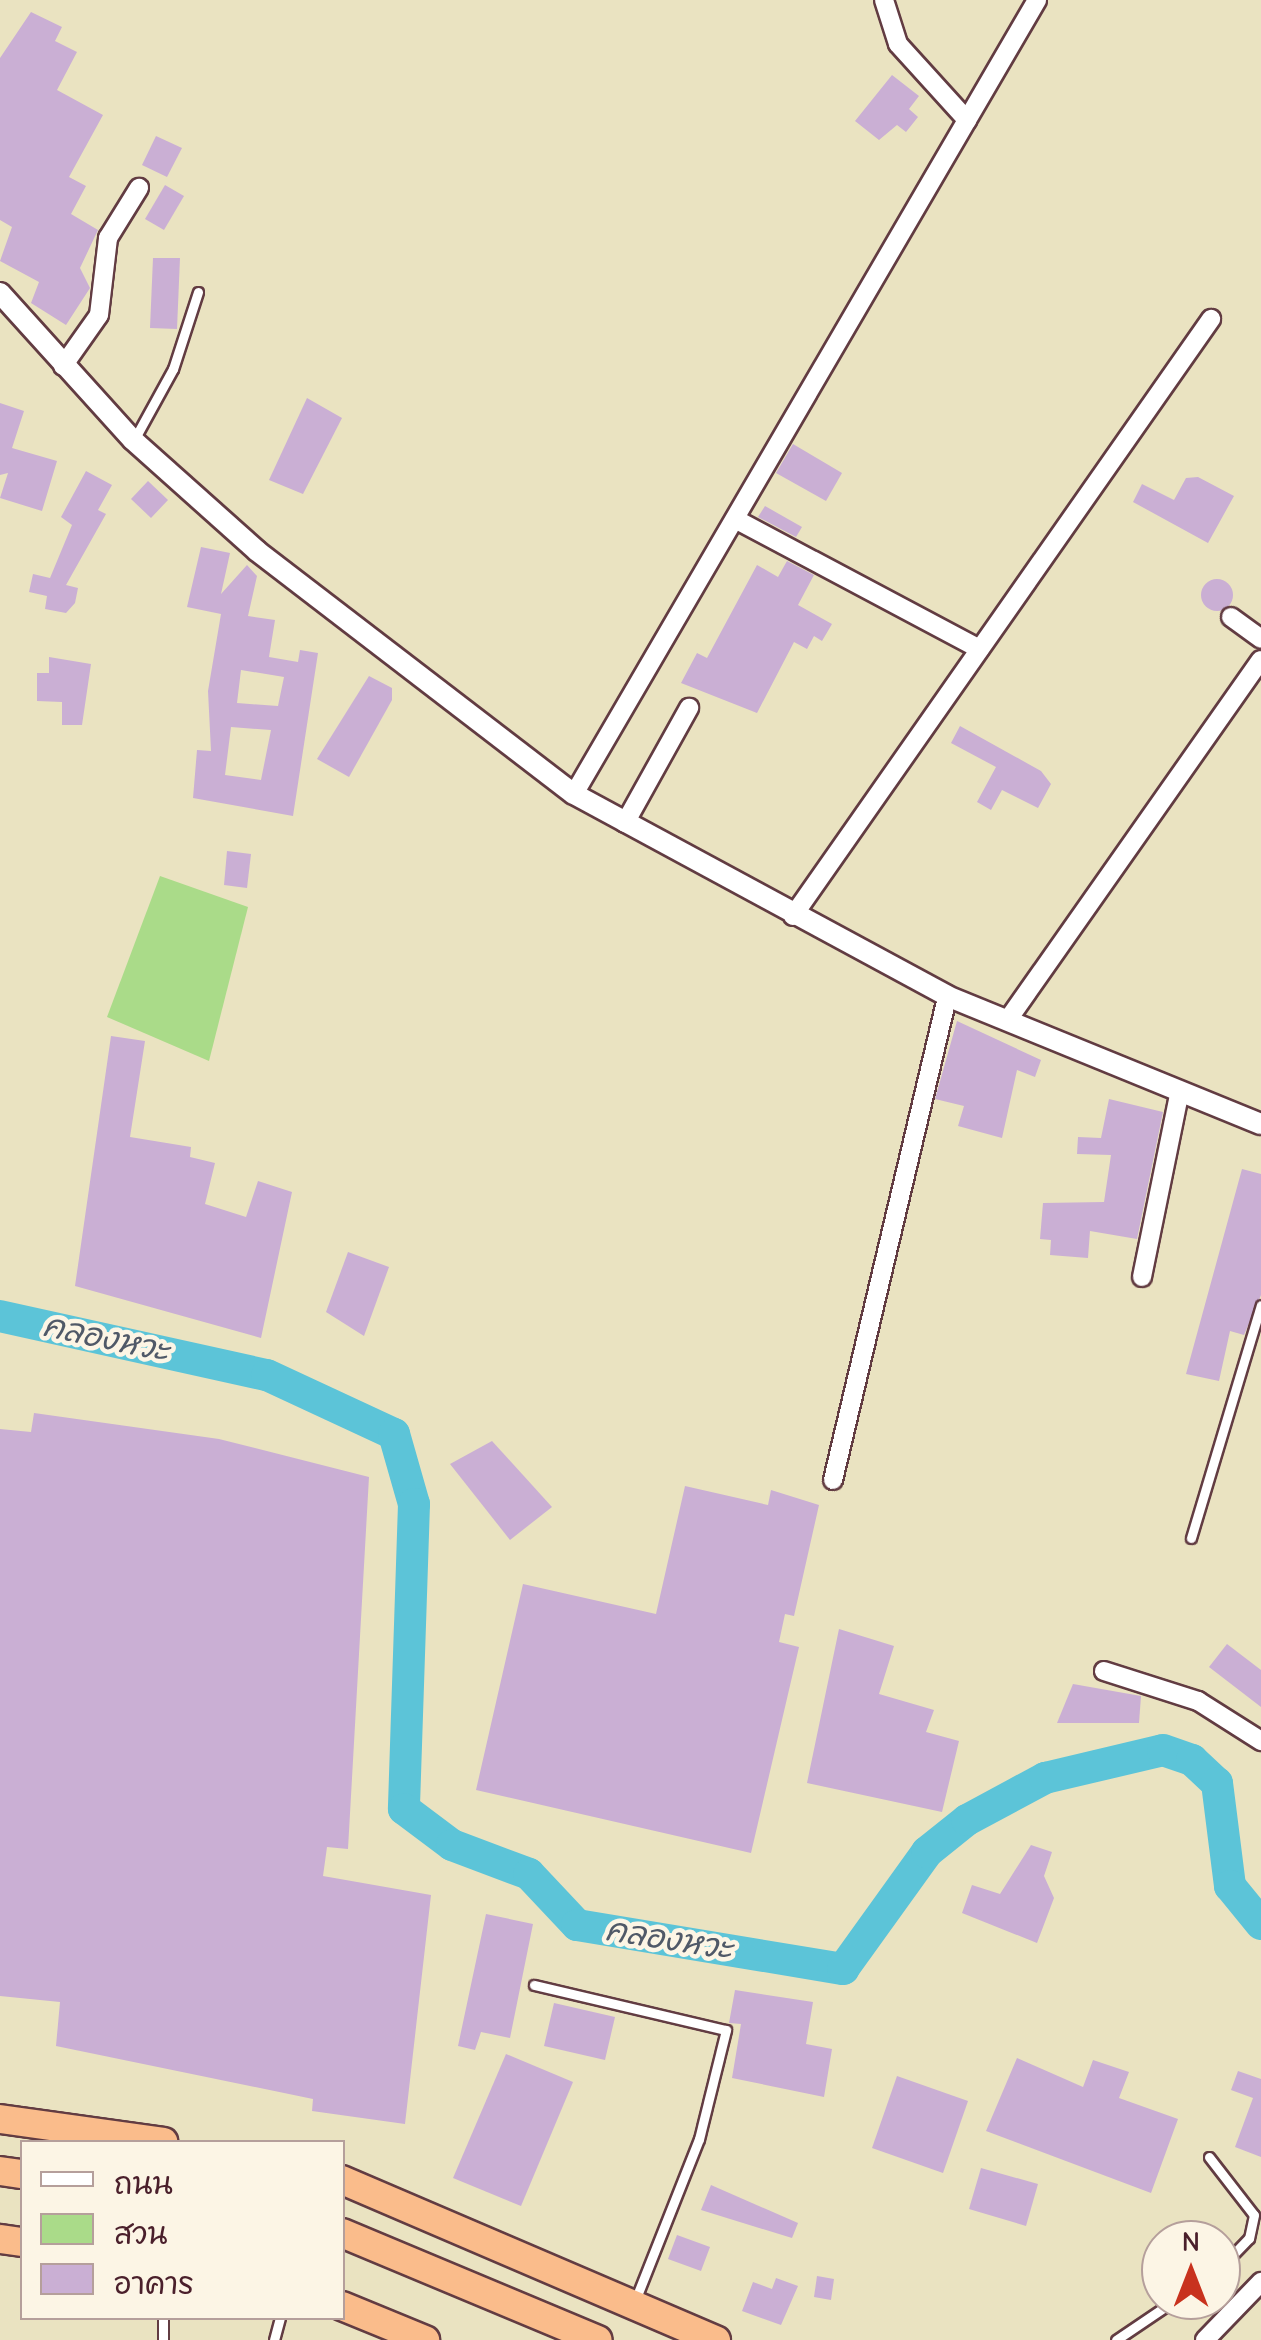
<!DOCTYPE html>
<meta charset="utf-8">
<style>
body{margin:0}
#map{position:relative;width:1261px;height:2340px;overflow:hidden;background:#eae3c1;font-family:"Comic Neue","Playpen Sans Thai",sans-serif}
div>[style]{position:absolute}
.green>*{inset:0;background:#aadb89}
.river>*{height:32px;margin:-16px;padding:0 16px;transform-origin:16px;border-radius:16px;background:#5cc4d8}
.building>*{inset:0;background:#caafd4}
.round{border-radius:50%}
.roads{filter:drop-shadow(2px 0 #623c42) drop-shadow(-2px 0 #623c42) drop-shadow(0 2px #623c42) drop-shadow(0 -2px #623c42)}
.service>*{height:9px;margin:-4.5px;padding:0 4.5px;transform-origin:4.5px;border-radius:4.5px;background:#fff}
.minor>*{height:18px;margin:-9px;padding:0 9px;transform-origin:9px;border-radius:9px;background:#fff}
.tertiary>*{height:20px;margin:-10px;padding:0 10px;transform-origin:10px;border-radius:10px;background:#fff}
.trunk>*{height:28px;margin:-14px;padding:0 14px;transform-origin:14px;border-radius:14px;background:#fabc8b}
span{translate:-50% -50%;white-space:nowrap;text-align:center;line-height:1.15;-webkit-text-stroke:9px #fcf5e5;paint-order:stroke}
.water-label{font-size:32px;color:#505968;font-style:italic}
.legend{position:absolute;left:20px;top:2140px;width:325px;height:180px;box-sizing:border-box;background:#fcf5e5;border:2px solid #b59f9b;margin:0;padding:12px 18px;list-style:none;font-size:30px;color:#4a1f2b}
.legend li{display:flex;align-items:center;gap:20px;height:50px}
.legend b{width:50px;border:2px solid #b59f9b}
.north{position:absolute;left:1141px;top:2220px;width:100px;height:100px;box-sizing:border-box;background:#fcf5e5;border:2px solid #b59f9b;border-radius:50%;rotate:0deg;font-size:28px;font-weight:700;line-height:40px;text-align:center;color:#4a1f2b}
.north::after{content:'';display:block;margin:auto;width:35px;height:45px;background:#c8321e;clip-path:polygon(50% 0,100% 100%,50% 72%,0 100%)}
</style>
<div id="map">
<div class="green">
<i style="clip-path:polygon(160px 876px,248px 907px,209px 1061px,107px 1017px)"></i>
</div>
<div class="river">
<i style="left:0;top:1316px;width:273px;rotate:12.5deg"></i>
<i style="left:267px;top:1375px;width:140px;rotate:24.9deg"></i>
<i style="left:394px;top:1434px;width:73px;rotate:74.1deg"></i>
<i style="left:414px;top:1504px;width:305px;rotate:91.9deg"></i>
<i style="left:404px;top:1809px;width:60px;rotate:36.9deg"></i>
<i style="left:452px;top:1845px;width:82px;rotate:20.6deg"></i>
<i style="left:529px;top:1874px;width:70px;rotate:46.7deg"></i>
<i style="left:577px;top:1925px;width:270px;rotate:9.4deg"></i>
<i style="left:843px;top:1969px;width:144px;rotate:-54.3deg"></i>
<i style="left:927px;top:1852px;width:51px;rotate:-38.7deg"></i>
<i style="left:967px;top:1820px;width:89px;rotate:-28.3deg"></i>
<i style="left:1045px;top:1778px;width:121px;rotate:-13.3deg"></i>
<i style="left:1163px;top:1750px;width:31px;rotate:19deg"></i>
<i style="left:1192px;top:1760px;width:34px;rotate:43deg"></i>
<i style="left:1217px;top:1783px;width:104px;rotate:82.8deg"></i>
<i style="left:1230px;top:1886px;width:49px;rotate:50.8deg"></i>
</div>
<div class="building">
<i style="clip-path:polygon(31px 12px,62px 27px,55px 41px,77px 52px,57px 90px,103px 115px,69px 177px,86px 186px,71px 214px,98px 230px,80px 268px,90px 288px,66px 325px,31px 303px,39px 282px,0 261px,12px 227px,0 220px,0 58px)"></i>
<i style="clip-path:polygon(892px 75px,919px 96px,909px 109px,918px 117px,906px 132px,897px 125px,879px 140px,855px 121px)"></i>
<i style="clip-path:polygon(156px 136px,182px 148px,167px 177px,142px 165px)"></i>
<i style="clip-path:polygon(165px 185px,184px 196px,164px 230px,145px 219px)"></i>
<i style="clip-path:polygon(153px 258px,180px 258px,177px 329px,150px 328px)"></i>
<i style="clip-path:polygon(307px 398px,342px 418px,303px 494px,269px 480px)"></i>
<i style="clip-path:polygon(0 403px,24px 411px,12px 448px,57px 461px,42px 511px,0 498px,8px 473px,0 475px)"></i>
<i style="clip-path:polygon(793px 444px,842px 473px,826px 501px,776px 473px)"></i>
<i style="clip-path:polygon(86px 471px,112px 485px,98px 510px,106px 514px,66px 585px,78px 588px,75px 603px,66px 613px,45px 609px,47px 596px,29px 592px,33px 574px,50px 578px,72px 525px,61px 517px)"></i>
<i style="clip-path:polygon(1198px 477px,1234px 496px,1208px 543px,1133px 502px,1142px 484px,1174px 500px,1186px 478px)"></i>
<i style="clip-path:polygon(148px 481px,168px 500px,151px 518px,131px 499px)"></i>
<i style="clip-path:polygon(765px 506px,802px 527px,796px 537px,758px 517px)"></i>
<i style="clip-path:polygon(evenodd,201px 547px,230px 553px,221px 594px,247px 565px,257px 576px,248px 616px,275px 620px,269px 657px,298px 662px,300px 650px,318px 653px,293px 816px,193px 798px,197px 750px,211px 751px,208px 691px,221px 614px,187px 607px,201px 547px,241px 670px,284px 677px,278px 706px,237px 703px,241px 670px,201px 547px,231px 727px,271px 730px,261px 780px,225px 775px,231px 727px)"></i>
<i style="clip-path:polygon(787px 561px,814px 575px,798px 605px,832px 624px,822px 641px,814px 636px,807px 649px,794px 642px,757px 713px,681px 683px,697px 653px,707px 658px,757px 565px,778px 577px)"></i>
<i class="round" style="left:1201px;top:579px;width:32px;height:32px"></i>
<i style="clip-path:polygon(49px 657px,91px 664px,82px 725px,62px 725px,62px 702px,37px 701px,37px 673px,49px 673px)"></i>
<i style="clip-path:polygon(369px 676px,392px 688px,392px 700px,349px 777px,317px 759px)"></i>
<i style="clip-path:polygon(960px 726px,1041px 771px,1051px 784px,1038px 808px,1002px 790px,991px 810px,977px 802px,996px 767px,951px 743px)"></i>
<i style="clip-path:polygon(227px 851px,251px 854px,247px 888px,224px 885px)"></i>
<i style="clip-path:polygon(957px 1021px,1041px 1060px,1035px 1077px,1017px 1070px,1002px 1138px,958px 1126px,964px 1106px,935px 1099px)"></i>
<i style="clip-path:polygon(111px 1036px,145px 1041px,130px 1137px,191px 1147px,190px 1157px,215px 1163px,205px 1204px,246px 1217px,258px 1181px,292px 1192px,261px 1338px,75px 1286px)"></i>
<i style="clip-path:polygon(1109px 1099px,1163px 1112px,1137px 1239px,1090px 1231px,1088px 1258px,1050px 1255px,1051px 1240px,1040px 1239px,1043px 1203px,1104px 1202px,1111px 1155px,1077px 1154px,1078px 1137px,1101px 1138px)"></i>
<i style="clip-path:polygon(1242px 1169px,1261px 1174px,1261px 1295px,1244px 1335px,1230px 1331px,1219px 1381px,1186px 1374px)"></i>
<i style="clip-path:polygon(348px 1252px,389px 1267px,364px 1336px,326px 1312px)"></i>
<i style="clip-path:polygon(34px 1413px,219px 1439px,369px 1477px,348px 1849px,327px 1847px,323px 1876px,431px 1895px,405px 2124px,312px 2111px,313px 2099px,56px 2046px,60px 2002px,0 1996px,0 1429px,31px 1432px)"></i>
<i style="clip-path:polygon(492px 1441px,552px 1507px,510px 1540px,450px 1464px)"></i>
<i style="clip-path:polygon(685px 1486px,768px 1505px,771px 1490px,819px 1505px,794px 1616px,785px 1614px,779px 1642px,799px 1647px,751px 1853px,476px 1790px,523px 1584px,656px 1614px)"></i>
<i style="clip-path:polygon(839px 1629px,894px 1646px,879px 1694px,934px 1710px,926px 1732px,959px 1741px,942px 1812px,807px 1783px)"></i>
<i style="clip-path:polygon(1227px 1644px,1261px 1670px,1261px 1707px,1209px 1667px)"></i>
<i style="clip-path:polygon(1073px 1684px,1141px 1696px,1139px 1723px,1057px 1723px)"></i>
<i style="clip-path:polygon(1031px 1845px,1052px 1852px,1044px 1876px,1054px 1898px,1037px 1943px,962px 1913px,972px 1885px,1000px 1894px)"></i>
<i style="clip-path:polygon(486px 1914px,533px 1924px,510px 2038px,481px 2032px,475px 2050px,458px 2046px)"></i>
<i style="clip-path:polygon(735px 1990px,813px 2002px,806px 2044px,832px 2049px,824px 2097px,732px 2078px,741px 2024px,729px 2023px)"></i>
<i style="clip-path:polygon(554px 2003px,615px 2017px,605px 2060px,544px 2046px)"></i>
<i style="clip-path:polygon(506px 2054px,573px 2082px,521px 2206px,453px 2178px)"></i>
<i style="clip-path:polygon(1017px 2058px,1083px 2087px,1093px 2060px,1129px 2072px,1119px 2098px,1178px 2119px,1151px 2193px,986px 2131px)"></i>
<i style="clip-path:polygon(1238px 2071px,1261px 2079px,1261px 2157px,1235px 2147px,1253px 2098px,1231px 2090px)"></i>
<i style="clip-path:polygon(897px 2076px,968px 2101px,943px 2173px,872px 2148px)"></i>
<i style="clip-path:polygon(981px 2168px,1038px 2184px,1026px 2226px,969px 2209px)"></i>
<i style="clip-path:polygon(711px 2185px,798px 2223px,792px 2238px,701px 2210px)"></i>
<i style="clip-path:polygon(677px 2235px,710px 2247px,701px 2271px,668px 2259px)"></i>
<i style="clip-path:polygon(817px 2276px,834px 2279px,831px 2300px,814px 2297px)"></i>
<i style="clip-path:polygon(776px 2278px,798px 2286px,781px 2325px,742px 2311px,753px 2282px,772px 2289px)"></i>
</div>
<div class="roads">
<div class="service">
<i style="left:135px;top:438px;width:79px;rotate:-61.2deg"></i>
<i style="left:173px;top:369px;width:81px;rotate:-72deg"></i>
<i style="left:1191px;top:1538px;width:243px;rotate:-73.3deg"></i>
<i style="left:534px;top:1985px;width:197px;rotate:13.2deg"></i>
<i style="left:726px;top:2030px;width:112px;rotate:103.9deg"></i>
<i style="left:699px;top:2139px;width:174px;rotate:111.6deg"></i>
<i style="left:1209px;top:2157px;width:73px;rotate:52.2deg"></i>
<i style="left:1254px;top:2215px;width:24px;rotate:102deg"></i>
<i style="left:1249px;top:2238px;width:40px;rotate:134deg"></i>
<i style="left:163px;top:2340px;width:22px;rotate:-90deg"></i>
<i style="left:274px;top:2340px;width:23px;rotate:-75deg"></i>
<i style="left:1116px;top:2340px;width:71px;rotate:-34.1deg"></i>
</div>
<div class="minor">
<i style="left:884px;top:0;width:46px;rotate:72.3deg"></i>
<i style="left:898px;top:44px;width:103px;rotate:47.8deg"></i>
<i style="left:63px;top:366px;width:62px;rotate:-54.8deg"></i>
<i style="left:99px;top:315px;width:78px;rotate:-83.3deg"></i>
<i style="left:108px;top:238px;width:59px;rotate:-58.2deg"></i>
<i style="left:735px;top:519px;width:277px;rotate:28deg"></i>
<i style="left:1231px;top:617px;width:37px;rotate:36deg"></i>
<i style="left:574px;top:794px;width:919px;rotate:-59.75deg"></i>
<i style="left:625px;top:823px;width:132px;rotate:-60.9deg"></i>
<i style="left:793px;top:916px;width:729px;rotate:-55deg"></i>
<i style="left:1007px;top:1021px;width:441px;rotate:-54.9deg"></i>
<i style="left:1142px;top:1277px;width:186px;rotate:-78.5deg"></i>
<i style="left:833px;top:1480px;width:497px;rotate:-76.7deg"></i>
<i style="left:1104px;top:1671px;width:99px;rotate:17.7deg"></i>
<i style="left:1198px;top:1701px;width:75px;rotate:32.4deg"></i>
<i style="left:1205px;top:2340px;width:81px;rotate:-46deg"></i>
</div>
<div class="tertiary">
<i style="left:0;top:293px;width:198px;rotate:47.9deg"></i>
<i style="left:133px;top:440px;width:166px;rotate:41.8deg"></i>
<i style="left:257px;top:551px;width:399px;rotate:37.5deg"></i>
<i style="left:574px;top:794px;width:424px;rotate:28.4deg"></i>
<i style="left:947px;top:996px;width:339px;rotate:22.2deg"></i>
</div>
<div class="trunk">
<i style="left:0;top:2119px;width:165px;rotate:8deg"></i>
<i style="left:0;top:2171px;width:22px;rotate:8deg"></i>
<i style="left:342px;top:2180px;width:407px;rotate:23.2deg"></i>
<i style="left:342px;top:2233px;width:277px;rotate:22.7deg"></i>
<i style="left:0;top:2239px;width:22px;rotate:8deg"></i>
<i style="left:342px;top:2306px;width:90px;rotate:22.3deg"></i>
</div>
</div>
<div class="water-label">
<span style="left:106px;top:1339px;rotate:12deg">คลองหวะ</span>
<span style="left:669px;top:1940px;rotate:9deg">คลองหวะ</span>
</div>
<ul class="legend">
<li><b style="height:12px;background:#fff"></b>ถนน</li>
<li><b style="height:28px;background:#aadb89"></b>สวน</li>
<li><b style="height:28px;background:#caafd4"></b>อาคาร</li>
</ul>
<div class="north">N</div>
</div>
